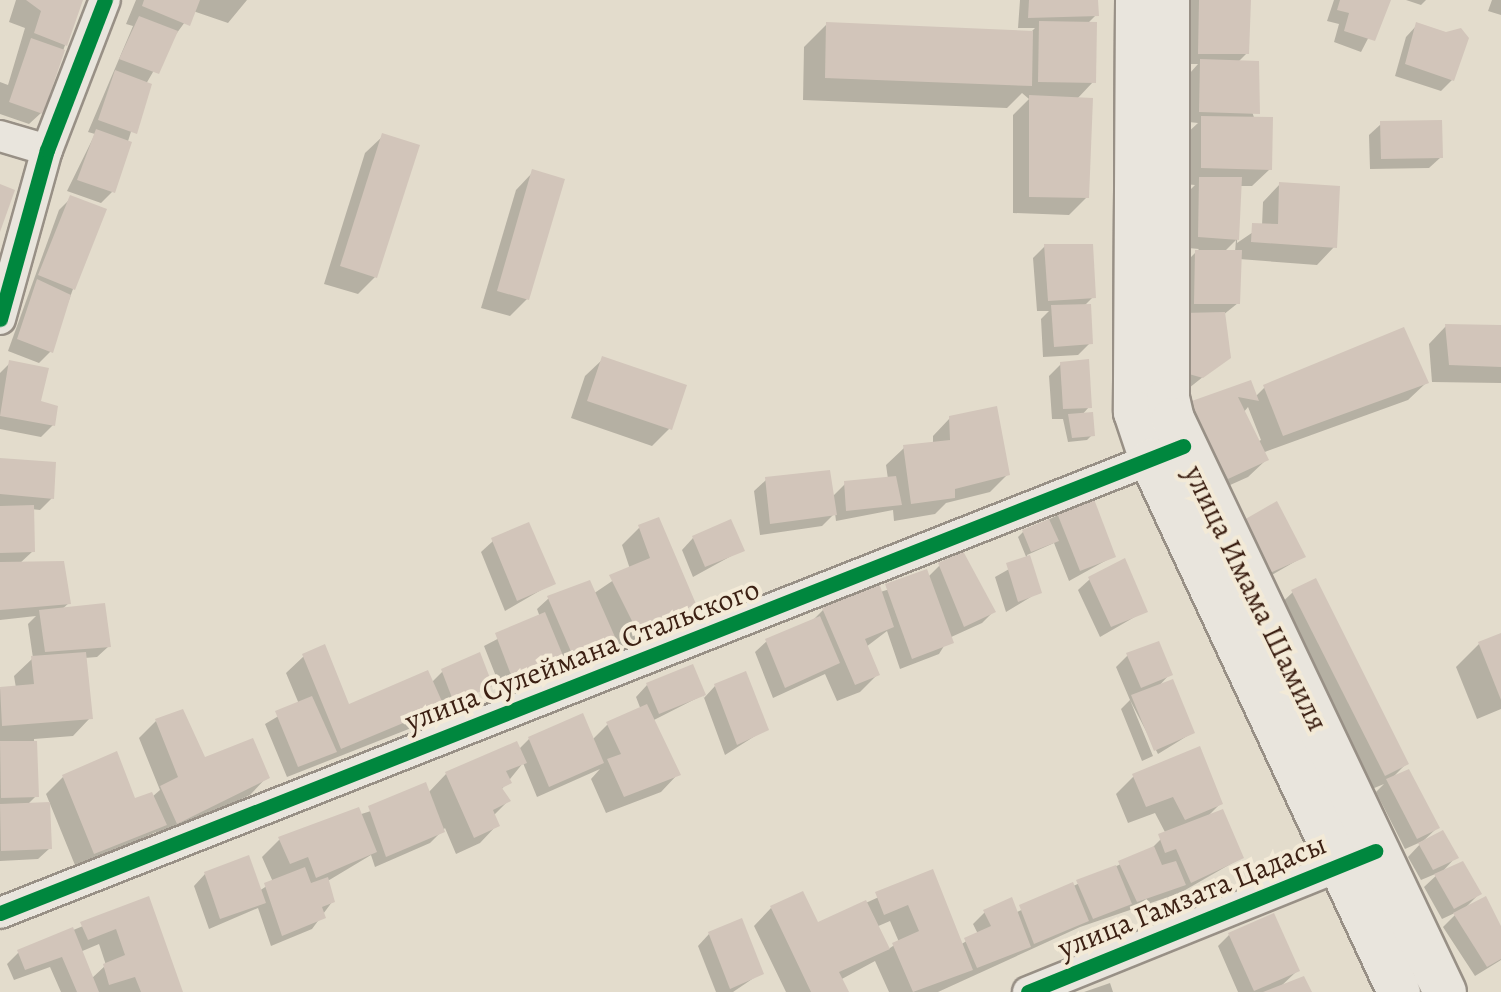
<!DOCTYPE html>
<meta charset="utf-8">
<style>
body{margin:0}
#map{position:relative;width:1501px;height:992px;overflow:hidden;background:#e3dccc;font-family:Alegreya,serif}
div>[style]{position:absolute}
.shadow>*{inset:0;background:#0003}
.building>*{inset:0;background:#d2c5ba}
.roads{filter:drop-shadow(2px 0 #989086) drop-shadow(-2px 0 #989086) drop-shadow(0 2px #989086) drop-shadow(0 -2px #989086)}
.street>*{height:30px;margin:-15px;padding:0 15px;transform-origin:15px;border-radius:15px;background:#e9e5dd}
.secondary>*{height:42px;margin:-21px;padding:0 21px;transform-origin:21px;border-radius:21px;background:#e9e5dd}
.cycleway>*{height:15px;margin:-7.5px;padding:0 7.5px;transform-origin:7.5px;border-radius:7.5px;background:#00873e}
span{translate:-50% -50%;white-space:nowrap;text-align:center;line-height:1.15;-webkit-text-stroke:8px #f3ead7;paint-order:stroke}
.street-label{font-size:30px;color:#3c2013}
</style>
<div id="map">
<div class="shadow">
<i style="clip-path:polygon(16px 0,81px 0,41px 113px,29px 124px,0 114px,0 82px,8px 85px,25px 28px,9px 22px)"></i>
<i style="clip-path:polygon(136px 0,247px 0,228px 23px,193px 11px,171px 41px,146px 84px,112px 192px,101px 203px,67px 191px,95px 134px,88px 132px,133px 26px,126px 24px)"></i>
<i style="clip-path:polygon(1020px 0,1095px 0,1096px 15px,1087px 24px,1093px 82px,1076px 100px,1087px 197px,1069px 215px,1013px 213px,1013px 115px,1029px 99px,1022px 93px,1007px 108px,803px 100px,804px 47px,827px 24px,1030px 33px,1035px 28px,1018px 28px)"></i>
<i style="clip-path:polygon(evenodd,1181px 0,1248px 0,1247px 53px,1237px 63px,1270px 169px,1252px 186px,1239px 186px,1237px 243px,1262px 226px,1263px 202px,1280px 184px,1334px 247px,1317px 265px,1239px 259px,1238px 303px,1223px 315px,1228px 357px,1189px 388px,1167px 382px,1184px 264px,1199px 249px,1188px 248px,1189px 191px,1195px 185px,1184px 184px,1184px 136px,1198px 123px,1189px 122px,1190px 73px,1198px 64px,1187px 64px,1181px 0,1236px 240px,1235px 252px,1224px 252px,1236px 240px)"></i>
<i style="clip-path:polygon(1334px 0,1388px 0,1361px 52px,1334px 42px,1339px 24px,1327px 21px)"></i>
<i style="clip-path:polygon(1406px 0,1426px 0,1421px 5px)"></i>
<i style="clip-path:polygon(1492px 0,1501px 0,1501px 15px,1488px 11px)"></i>
<i style="clip-path:polygon(1417px 25px,1452px 80px,1441px 91px,1395px 76px,1406px 37px)"></i>
<i style="clip-path:polygon(1381px 124px,1441px 157px,1429px 168px,1370px 169px,1369px 135px)"></i>
<i style="clip-path:polygon(383px 136px,375px 277px,358px 294px,324px 284px,365px 153px)"></i>
<i style="clip-path:polygon(533px 172px,527px 299px,510px 316px,481px 308px,516px 190px)"></i>
<i style="clip-path:polygon(71px 198px,73px 289px,50px 352px,39px 363px,8px 351px,59px 210px)"></i>
<i style="clip-path:polygon(1045px 246px,1093px 297px,1084px 306px,1090px 343px,1078px 355px,1043px 357px,1041px 319px,1049px 311px,1037px 311px,1033px 258px)"></i>
<i style="clip-path:polygon(1446px 326px,1501px 328px,1501px 383px,1432px 382px,1429px 344px)"></i>
<i style="clip-path:polygon(603px 359px,670px 428px,652px 446px,571px 418px,585px 376px)"></i>
<i style="clip-path:polygon(10px 363px,53px 425px,41px 437px,0 429px,0 373px)"></i>
<i style="clip-path:polygon(1061px 364px,1089px 407px,1081px 416px,1092px 435px,1087px 440px,1068px 442px,1063px 419px,1052px 419px,1049px 376px)"></i>
<i style="clip-path:polygon(evenodd,1250px 383px,1255px 397px,1265px 387px,1426px 383px,1408px 400px,1262px 453px,1266px 460px,1248px 477px,1210px 494px,1190px 404px,1250px 383px,1248px 407px,1261px 440px,1257px 442px,1243px 413px,1248px 407px)"></i>
<i style="clip-path:polygon(950px 418px,1008px 474px,990px 492px,946px 503px,935px 514px,894px 521px,893px 510px,836px 521px,835px 513px,822px 526px,760px 535px,754px 491px,766px 480px,831px 498px,845px 484px,888px 479px,886px 465px,904px 448px,933px 444px,933px 436px)"></i>
<i style="clip-path:polygon(0 460px,52px 498px,40px 510px,31px 509px,33px 551px,19px 564px,69px 603px,61px 610px,109px 646px,97px 657px,84px 658px,90px 718px,73px 736px,34px 739px,36px 796px,27px 805px,50px 848px,38px 859px,0 861px,0 689px,16px 688px,14px 676px,33px 658px,28px 624px,36px 616px,0 620px)"></i>
<i style="clip-path:polygon(1058px 515px,1114px 556px,1069px 581px,1054px 543px,1027px 555px,1039px 592px,1006px 612px,995px 577px,1027px 559px,1018px 537px,1023px 532px)"></i>
<i style="clip-path:polygon(640px 527px,693px 603px,675px 621px,620px 649px,613px 634px,600px 647px,501px 689px,484px 646px,540px 617px,537px 609px,549px 598px,593px 594px,630px 569px,622px 545px)"></i>
<i style="clip-path:polygon(1232px 534px,1303px 557px,1258px 583px)"></i>
<i style="clip-path:polygon(693px 538px,742px 550px,693px 577px,682px 550px)"></i>
<i style="clip-path:polygon(493px 541px,553px 583px,505px 611px,481px 552px)"></i>
<i style="clip-path:polygon(940px 565px,993px 612px,982px 623px,949px 638px,939px 654px,900px 669px,887px 631px,866px 647px,877px 675px,860px 692px,837px 701px,825px 674px,773px 698px,755px 652px,767px 641px,810px 623px,823px 610px,928px 577px)"></i>
<i style="clip-path:polygon(1090px 579px,1145px 611px,1100px 637px,1078px 590px)"></i>
<i style="clip-path:polygon(1293px 592px,1406px 764px,1391px 779px,1437px 828px,1422px 842px,1456px 857px,1441px 873px,1479px 894px,1464px 909px,1501px 932px,1501px 960px,1475px 976px,1443px 927px,1459px 911px,1442px 919px,1424px 887px,1440px 872px,1421px 880px,1408px 857px,1423px 841px,1405px 849px,1376px 792px,1384px 784px,1367px 791px,1275px 609px)"></i>
<i style="clip-path:polygon(1501px 636px,1501px 709px,1477px 719px,1456px 667px,1479px 644px)"></i>
<i style="clip-path:polygon(1128px 655px,1170px 674px,1156px 689px,1192px 733px,1158px 754px,1130px 700px,1153px 756px,1142px 761px,1121px 709px,1130px 700px,1116px 667px)"></i>
<i style="clip-path:polygon(304px 656px,348px 707px,431px 683px,443px 671px,490px 685px,443px 713px,440px 706px,424px 723px,287px 777px,265px 724px,299px 704px,286px 673px)"></i>
<i style="clip-path:polygon(692px 667px,704px 698px,715px 686px,766px 729px,725px 755px,703px 695px,652px 721px,678px 774px,661px 792px,606px 813px,591px 779px,600px 769px,537px 797px,523px 763px,501px 790px,508px 801px,493px 816px,497px 825px,480px 843px,456px 854px,445px 828px,430px 843px,375px 867px,371px 855px,326px 882px,332px 902px,312px 929px,271px 946px,258px 908px,209px 929px,194px 886px,205px 874px,259px 891px,273px 882px,262px 857px,279px 840px,428px 793px,446px 774px,518px 750px,529px 739px,592px 740px,607px 725px,641px 710px,636px 697px,647px 685px)"></i>
<i style="clip-path:polygon(156px 721px,204px 761px,267px 777px,250px 795px,159px 840px,156px 832px,77px 870px,46px 794px,63px 777px,133px 801px,152px 797px,160px 790px,139px 738px)"></i>
<i style="clip-path:polygon(evenodd,1134px 776px,1220px 804px,1205px 819px,1241px 858px,1180px 893px,1080px 927px,938px 992px,889px 992px,875px 961px,840px 980px,846px 992px,786px 992px,754px 926px,771px 908px,817px 925px,932px 873px,960px 945px,978px 934px,973px 924px,985px 912px,1015px 913px,1149px 851px,1166px 834px,1155px 813px,1128px 823px,1116px 794px,1134px 776px,890px 921px,899px 942px,887px 950px,876px 927px,890px 921px)"></i>
<i style="clip-path:polygon(evenodd,148px 899px,180px 992px,61px 992px,50px 967px,14px 980px,7px 964px,18px 953px,148px 899px,99px 944px,106px 965px,91px 979px,80px 952px,99px 944px)"></i>
<i style="clip-path:polygon(709px 934px,761px 973px,733px 992px,716px 992px,698px 946px)"></i>
<i style="clip-path:polygon(1229px 935px,1297px 971px,1279px 988px,1309px 992px,1238px 992px,1218px 946px)"></i>
<i style="clip-path:polygon(1110px 983px,1113px 992px,1084px 992px)"></i>
</div>
<div class="building">
<i style="clip-path:polygon(26px 0,83px 0,67px 46px,34px 33px,41px 11px)"></i>
<i style="clip-path:polygon(144px 0,200px 0,190px 26px,142px 6px)"></i>
<i style="clip-path:polygon(1029px 0,1098px 0,1099px 16px,1028px 18px)"></i>
<i style="clip-path:polygon(1199px 0,1251px 0,1249px 54px,1198px 54px)"></i>
<i style="clip-path:polygon(1340px 0,1391px 0,1375px 41px,1344px 31px,1349px 13px,1337px 10px)"></i>
<i style="clip-path:polygon(139px 16px,178px 31px,159px 74px,119px 59px)"></i>
<i style="clip-path:polygon(1039px 21px,1097px 22px,1096px 83px,1038px 82px)"></i>
<i style="clip-path:polygon(826px 22px,1033px 31px,1032px 86px,825px 78px)"></i>
<i style="clip-path:polygon(1416px 22px,1446px 32px,1461px 28px,1469px 38px,1454px 81px,1405px 64px)"></i>
<i style="clip-path:polygon(31px 38px,65px 50px,43px 114px,9px 102px)"></i>
<i style="clip-path:polygon(1200px 59px,1259px 61px,1260px 114px,1199px 112px)"></i>
<i style="clip-path:polygon(115px 70px,152px 84px,137px 134px,98px 120px)"></i>
<i style="clip-path:polygon(1029px 95px,1093px 98px,1089px 198px,1029px 197px)"></i>
<i style="clip-path:polygon(1201px 116px,1273px 117px,1272px 170px,1201px 168px)"></i>
<i style="clip-path:polygon(1442px 120px,1443px 158px,1381px 159px,1380px 121px)"></i>
<i style="clip-path:polygon(96px 129px,132px 142px,115px 193px,77px 180px)"></i>
<i style="clip-path:polygon(382px 133px,420px 145px,377px 278px,340px 266px)"></i>
<i style="clip-path:polygon(532px 169px,565px 179px,529px 300px,497px 291px)"></i>
<i style="clip-path:polygon(1199px 177px,1242px 177px,1239px 240px,1198px 237px)"></i>
<i style="clip-path:polygon(1279px 182px,1340px 186px,1337px 248px,1251px 242px,1252px 223px,1278px 224px)"></i>
<i style="clip-path:polygon(0 184px,15px 190px,0 232px)"></i>
<i style="clip-path:polygon(70px 195px,107px 209px,75px 290px,38px 275px)"></i>
<i style="clip-path:polygon(1044px 244px,1093px 244px,1096px 298px,1048px 301px)"></i>
<i style="clip-path:polygon(1195px 250px,1242px 250px,1240px 304px,1194px 304px)"></i>
<i style="clip-path:polygon(37px 279px,71px 295px,53px 353px,17px 339px)"></i>
<i style="clip-path:polygon(1091px 304px,1093px 344px,1054px 347px,1051px 305px)"></i>
<i style="clip-path:polygon(1225px 312px,1231px 358px,1203px 378px,1178px 371px,1182px 313px)"></i>
<i style="clip-path:polygon(1445px 324px,1501px 325px,1501px 367px,1449px 365px)"></i>
<i style="clip-path:polygon(1404px 327px,1429px 383px,1283px 436px,1263px 385px)"></i>
<i style="clip-path:polygon(602px 356px,687px 385px,672px 430px,587px 401px)"></i>
<i style="clip-path:polygon(1089px 359px,1092px 408px,1063px 409px,1060px 362px)"></i>
<i style="clip-path:polygon(9px 360px,49px 368px,41px 401px,58px 406px,55px 426px,0 416px)"></i>
<i style="clip-path:polygon(1251px 380px,1259px 401px,1238px 397px,1269px 460px,1228px 479px,1189px 402px)"></i>
<i style="clip-path:polygon(997px 406px,1010px 475px,955px 489px,955px 498px,911px 504px,903px 445px,950px 440px,949px 416px)"></i>
<i style="clip-path:polygon(1093px 412px,1095px 436px,1072px 438px,1068px 414px)"></i>
<i style="clip-path:polygon(0 458px,56px 462px,54px 499px,0 494px)"></i>
<i style="clip-path:polygon(830px 470px,837px 515px,770px 524px,765px 477px)"></i>
<i style="clip-path:polygon(896px 476px,902px 505px,846px 511px,844px 481px)"></i>
<i style="clip-path:polygon(1094px 499px,1116px 557px,1080px 571px,1057px 513px)"></i>
<i style="clip-path:polygon(1277px 501px,1306px 557px,1270px 573px,1242px 521px)"></i>
<i style="clip-path:polygon(34px 505px,35px 552px,0 553px,0 506px)"></i>
<i style="clip-path:polygon(659px 517px,696px 604px,638px 633px,609px 575px,650px 558px,638px 525px)"></i>
<i style="clip-path:polygon(731px 519px,745px 551px,705px 567px,692px 536px)"></i>
<i style="clip-path:polygon(1049px 519px,1059px 541px,1031px 552px,1022px 530px)"></i>
<i style="clip-path:polygon(529px 522px,556px 584px,517px 601px,491px 538px)"></i>
<i style="clip-path:polygon(963px 551px,996px 612px,964px 627px,938px 563px)"></i>
<i style="clip-path:polygon(1030px 555px,1042px 593px,1018px 602px,1006px 563px)"></i>
<i style="clip-path:polygon(1125px 558px,1148px 612px,1111px 627px,1088px 577px)"></i>
<i style="clip-path:polygon(64px 561px,71px 604px,0 610px,0 562px)"></i>
<i style="clip-path:polygon(927px 569px,954px 643px,912px 659px,885px 584px)"></i>
<i style="clip-path:polygon(1316px 578px,1409px 764px,1385px 776px,1291px 590px)"></i>
<i style="clip-path:polygon(590px 580px,615px 637px,572px 654px,547px 596px)"></i>
<i style="clip-path:polygon(879px 583px,894px 627px,865px 639px,880px 675px,855px 685px,822px 608px)"></i>
<i style="clip-path:polygon(105px 603px,111px 647px,45px 652px,39px 610px)"></i>
<i style="clip-path:polygon(545px 612px,564px 658px,513px 680px,495px 633px)"></i>
<i style="clip-path:polygon(820px 616px,840px 663px,785px 688px,765px 639px)"></i>
<i style="clip-path:polygon(1501px 633px,1501px 700px,1478px 642px)"></i>
<i style="clip-path:polygon(1159px 641px,1173px 675px,1141px 688px,1126px 653px)"></i>
<i style="clip-path:polygon(325px 644px,349px 704px,428px 670px,444px 706px,341px 749px,302px 654px)"></i>
<i style="clip-path:polygon(86px 652px,93px 719px,2px 726px,0 687px,34px 684px,31px 656px)"></i>
<i style="clip-path:polygon(480px 652px,493px 686px,454px 703px,441px 669px)"></i>
<i style="clip-path:polygon(693px 664px,706px 695px,659px 714px,646px 683px)"></i>
<i style="clip-path:polygon(746px 671px,769px 730px,737px 745px,714px 684px)"></i>
<i style="clip-path:polygon(1173px 679px,1195px 733px,1154px 751px,1131px 695px)"></i>
<i style="clip-path:polygon(312px 696px,337px 752px,298px 767px,275px 711px)"></i>
<i style="clip-path:polygon(647px 704px,681px 775px,624px 797px,607px 759px,621px 754px,606px 722px)"></i>
<i style="clip-path:polygon(183px 709px,205px 757px,253px 738px,270px 778px,177px 824px,160px 786px,178px 777px,155px 719px)"></i>
<i style="clip-path:polygon(583px 713px,604px 763px,549px 787px,528px 737px)"></i>
<i style="clip-path:polygon(0 741px,37px 741px,39px 797px,1px 798px)"></i>
<i style="clip-path:polygon(517px 741px,527px 763px,506px 771px,512px 783px,502px 788px,511px 801px,493px 810px,500px 826px,474px 838px,445px 772px)"></i>
<i style="clip-path:polygon(1200px 746px,1223px 804px,1185px 820px,1173px 797px,1146px 807px,1132px 774px)"></i>
<i style="clip-path:polygon(117px 751px,135px 798px,152px 792px,167px 825px,94px 854px,62px 775px)"></i>
<i style="clip-path:polygon(1409px 769px,1440px 828px,1417px 839px,1386px 779px)"></i>
<i style="clip-path:polygon(426px 782px,445px 832px,386px 857px,368px 806px)"></i>
<i style="clip-path:polygon(50px 802px,52px 849px,1px 851px,0 804px)"></i>
<i style="clip-path:polygon(359px 807px,377px 852px,316px 878px,308px 857px,290px 864px,278px 837px)"></i>
<i style="clip-path:polygon(1223px 809px,1244px 858px,1191px 883px,1176px 849px,1165px 853px,1158px 834px)"></i>
<i style="clip-path:polygon(1443px 830px,1459px 858px,1433px 870px,1418px 843px)"></i>
<i style="clip-path:polygon(1154px 846px,1162px 865px,1176px 861px,1186px 885px,1137px 902px,1118px 861px)"></i>
<i style="clip-path:polygon(249px 855px,266px 903px,220px 919px,204px 872px)"></i>
<i style="clip-path:polygon(1463px 861px,1482px 894px,1454px 909px,1434px 874px)"></i>
<i style="clip-path:polygon(1116px 865px,1132px 904px,1093px 919px,1076px 880px)"></i>
<i style="clip-path:polygon(305px 867px,311px 883px,328px 877px,335px 902px,322px 907px,326px 918px,282px 936px,264px 883px)"></i>
<i style="clip-path:polygon(933px 869px,973px 970px,913px 992px,892px 943px,919px 931px,908px 905px,884px 915px,875px 892px)"></i>
<i style="clip-path:polygon(1073px 882px,1089px 921px,1034px 944px,1019px 905px)"></i>
<i style="clip-path:polygon(803px 891px,818px 922px,866px 900px,890px 949px,839px 972px,849px 992px,811px 992px,770px 906px)"></i>
<i style="clip-path:polygon(149px 896px,183px 992px,141px 992px,135px 977px,109px 985px,103px 964px,125px 955px,116px 929px,88px 940px,80px 922px)"></i>
<i style="clip-path:polygon(1486px 896px,1501px 926px,1501px 959px,1487px 967px,1453px 913px)"></i>
<i style="clip-path:polygon(1012px 897px,1031px 947px,977px 968px,964px 938px,991px 926px,983px 910px)"></i>
<i style="clip-path:polygon(1274px 913px,1300px 971px,1254px 991px,1228px 933px)"></i>
<i style="clip-path:polygon(742px 918px,764px 974px,730px 989px,708px 932px)"></i>
<i style="clip-path:polygon(73px 927px,99px 992px,77px 992px,62px 957px,25px 970px,17px 950px)"></i>
<i style="clip-path:polygon(1304px 976px,1312px 992px,1263px 992px)"></i>
</div>
<div class="roads">
<div class="street">
<i style="left:0;top:136px;width:49px;rotate:16.6deg"></i>
<i style="left:0;top:319px;width:175px;rotate:-74.5deg"></i>
<i style="left:47px;top:150px;width:161px;rotate:-68.9deg"></i>
<i style="left:0;top:913px;width:1254px;rotate:-21.51deg"></i>
<i style="left:1028px;top:992px;width:353px;rotate:-22deg"></i>
</div>
<div class="secondary">
<i style="left:1137px;top:0;width:412px;rotate:90.3deg"></i>
<i style="left:1135px;top:412px;width:51px;rotate:71.6deg"></i>
<i style="left:1151px;top:460px;width:587px;rotate:65.01deg"></i>
<i style="left:1168px;top:0;width:398px;rotate:90deg"></i>
<i style="left:1168px;top:398px;width:22px;rotate:77deg"></i>
<i style="left:1173px;top:419px;width:634px;rotate:64.61deg"></i>
</div>
</div>
<div class="cycleway">
<i style="left:0;top:319px;width:175px;rotate:-74.5deg"></i>
<i style="left:47px;top:150px;width:161px;rotate:-68.9deg"></i>
<i style="left:0;top:913px;width:1272px;rotate:-21.54deg"></i>
<i style="left:1028px;top:992px;width:375px;rotate:-22.1deg"></i>
</div>
<div class="street-label">
<span style="left:1256px;top:598px;rotate:64deg">улица Имама Шамиля</span>
<span style="left:582px;top:655px;rotate:-21deg">улица Сулеймана Стальского</span>
<span style="left:1192px;top:896px;rotate:-22deg">улица Гамзата Цадасы</span>
</div>
</div>
